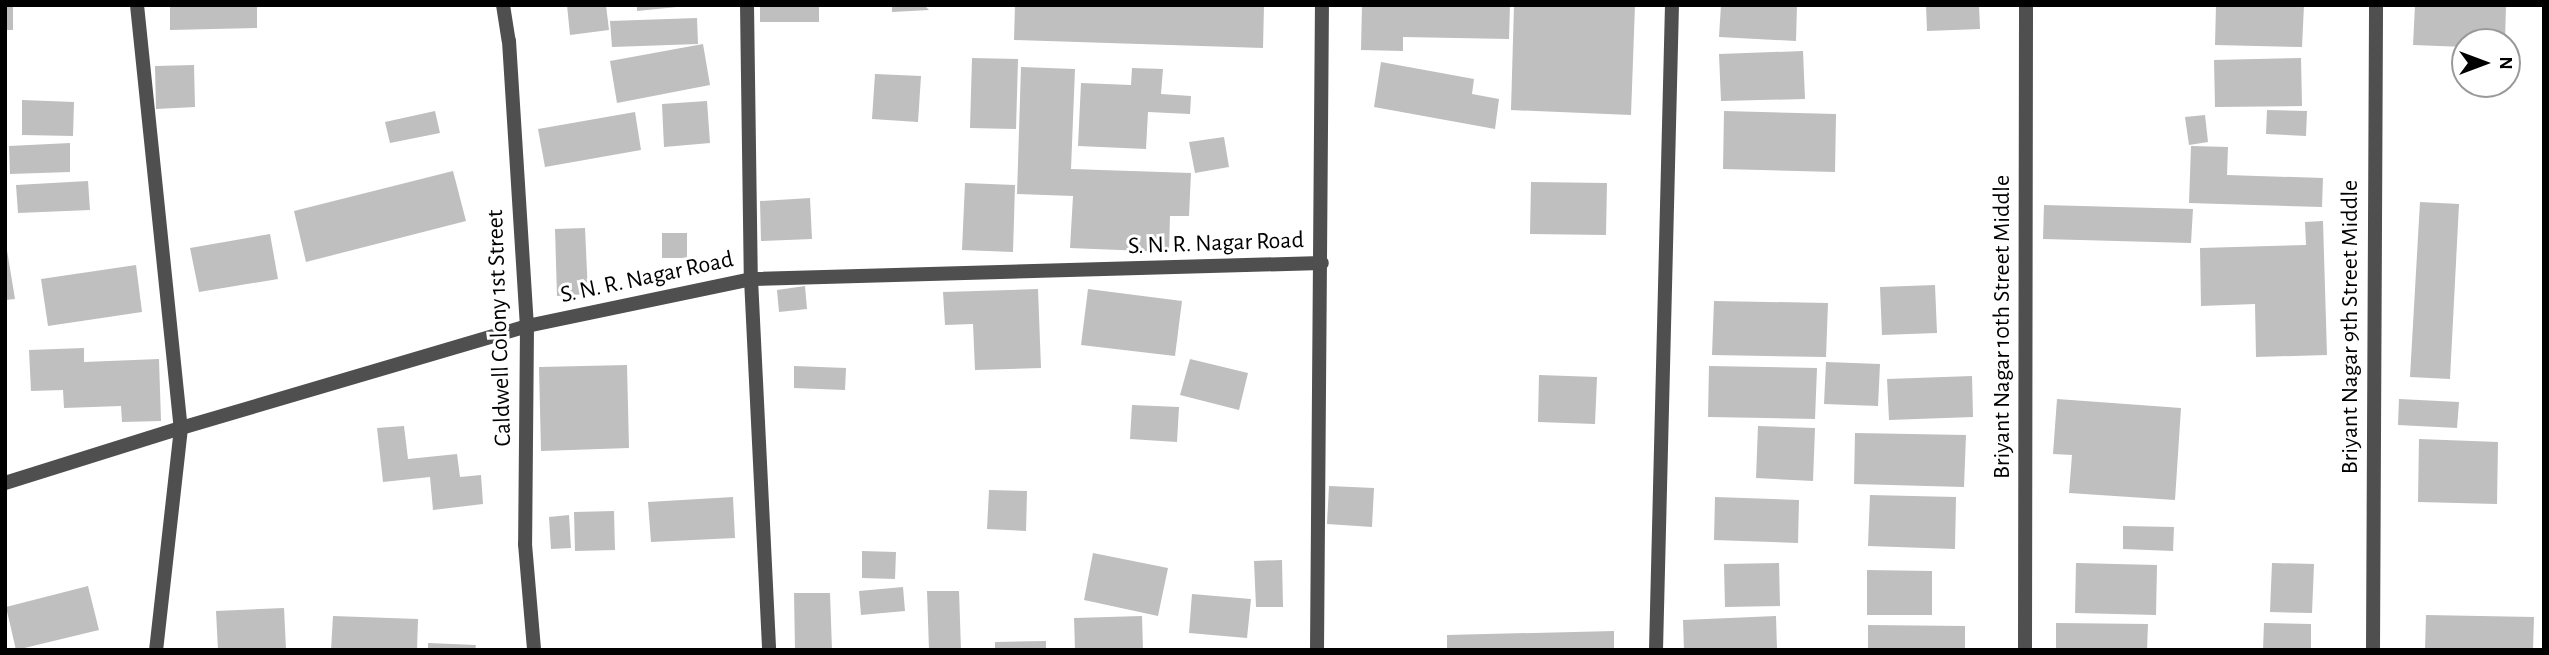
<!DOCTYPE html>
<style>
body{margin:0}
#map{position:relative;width:2549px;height:655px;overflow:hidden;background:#fff;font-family:"Alegreya Sans",sans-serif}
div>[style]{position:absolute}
.building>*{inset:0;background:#bfbfbf}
.minor>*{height:14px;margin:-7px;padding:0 7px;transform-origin:7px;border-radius:7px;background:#4f4f4f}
span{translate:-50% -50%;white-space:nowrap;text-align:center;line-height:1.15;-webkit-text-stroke:6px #fff;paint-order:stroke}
.street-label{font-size:24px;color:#000}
.frame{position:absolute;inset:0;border:7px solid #000;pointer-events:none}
.north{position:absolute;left:2451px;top:28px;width:70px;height:70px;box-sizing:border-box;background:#fff;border:2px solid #999;border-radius:50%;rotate:90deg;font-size:19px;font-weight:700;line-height:28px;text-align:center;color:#000}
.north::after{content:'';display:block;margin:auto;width:24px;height:32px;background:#000;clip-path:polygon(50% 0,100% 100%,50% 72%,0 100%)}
</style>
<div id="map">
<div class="building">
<i style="clip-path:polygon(5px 5px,13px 5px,13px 30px,5px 30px)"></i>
<i style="clip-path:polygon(170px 5px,257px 5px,257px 28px,170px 30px)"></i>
<i style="clip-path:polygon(567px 5px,606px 5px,609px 30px,570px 35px)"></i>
<i style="clip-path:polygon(637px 5px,677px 5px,677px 7px,637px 11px)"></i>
<i style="clip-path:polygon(760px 5px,819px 5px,819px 22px,760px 22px)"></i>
<i style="clip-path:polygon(892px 5px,924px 5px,929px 10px,892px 12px)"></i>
<i style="clip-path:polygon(1015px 5px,1264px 5px,1263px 48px,1014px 40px)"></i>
<i style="clip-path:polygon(1362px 5px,1510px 5px,1509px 39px,1403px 37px,1403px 51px,1361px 50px)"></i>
<i style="clip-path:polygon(1514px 5px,1635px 5px,1631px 115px,1511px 110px)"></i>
<i style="clip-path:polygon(1721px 5px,1797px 5px,1796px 41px,1719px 37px)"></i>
<i style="clip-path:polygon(1926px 5px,1979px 5px,1980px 29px,1927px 31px)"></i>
<i style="clip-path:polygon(2216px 5px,2304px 5px,2302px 47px,2215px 45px)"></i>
<i style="clip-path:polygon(2415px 5px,2506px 5px,2505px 42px,2465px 42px,2465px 47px,2413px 45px)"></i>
<i style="clip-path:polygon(697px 18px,698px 44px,612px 47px,610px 21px)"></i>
<i style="clip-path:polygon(703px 44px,710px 85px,617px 103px,610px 61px)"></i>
<i style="clip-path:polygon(1803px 51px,1805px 99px,1721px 101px,1719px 54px)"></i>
<i style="clip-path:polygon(972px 58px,1018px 59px,1016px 129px,970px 128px)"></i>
<i style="clip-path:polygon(2301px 58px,2302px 106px,2215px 107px,2214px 60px)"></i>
<i style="clip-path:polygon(1381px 62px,1474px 79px,1472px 94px,1499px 99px,1495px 129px,1374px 107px)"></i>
<i style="clip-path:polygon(194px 65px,195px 107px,156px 109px,155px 66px)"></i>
<i style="clip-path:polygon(1021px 67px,1075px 69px,1071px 169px,1191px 173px,1189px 216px,1170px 216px,1169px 252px,1070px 248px,1073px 196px,1017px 194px)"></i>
<i style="clip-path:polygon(1132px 68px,1163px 69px,1161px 94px,1191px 96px,1190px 114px,1148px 112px,1146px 149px,1078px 146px,1081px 83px,1131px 85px)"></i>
<i style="clip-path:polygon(875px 74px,921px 76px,918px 122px,872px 119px)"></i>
<i style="clip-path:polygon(22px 100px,74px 102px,73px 136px,22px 135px)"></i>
<i style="clip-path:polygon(707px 101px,710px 143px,664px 147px,662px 104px)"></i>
<i style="clip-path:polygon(2267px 110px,2307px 111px,2306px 136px,2266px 134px)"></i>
<i style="clip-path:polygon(435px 111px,440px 133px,390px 143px,385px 122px)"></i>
<i style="clip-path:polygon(1724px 111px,1836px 114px,1835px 172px,1723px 169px)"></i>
<i style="clip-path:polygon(635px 112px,641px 150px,545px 167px,538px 129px)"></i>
<i style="clip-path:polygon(2205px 115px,2208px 142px,2189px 145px,2185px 117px)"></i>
<i style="clip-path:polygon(1224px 137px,1229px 167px,1195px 173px,1189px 142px)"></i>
<i style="clip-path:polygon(70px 143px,70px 172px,10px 174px,9px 146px)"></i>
<i style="clip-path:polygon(2191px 146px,2228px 147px,2227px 175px,2323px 178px,2322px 207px,2189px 203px)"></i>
<i style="clip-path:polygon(453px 171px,466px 221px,306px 262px,294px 211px)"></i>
<i style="clip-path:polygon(88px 181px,90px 210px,18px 213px,16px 185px)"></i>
<i style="clip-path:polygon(1531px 182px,1607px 183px,1606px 235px,1530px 234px)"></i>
<i style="clip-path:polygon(965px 183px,1015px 185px,1013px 252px,962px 250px)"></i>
<i style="clip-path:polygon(810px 198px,812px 239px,761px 241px,760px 201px)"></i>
<i style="clip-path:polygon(2420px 202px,2459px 204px,2450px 379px,2410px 377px)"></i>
<i style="clip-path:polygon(2044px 205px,2193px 209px,2191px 243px,2043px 239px)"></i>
<i style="clip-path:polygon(2323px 221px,2327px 355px,2256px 357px,2255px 304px,2201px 306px,2200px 248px,2306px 245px,2305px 222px)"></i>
<i style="clip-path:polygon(585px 228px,588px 294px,557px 296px,555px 229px)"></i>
<i style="clip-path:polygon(662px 233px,687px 233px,687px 258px,662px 258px)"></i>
<i style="clip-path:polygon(270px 234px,278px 279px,199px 292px,190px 248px)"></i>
<i style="clip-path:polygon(5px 238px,15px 299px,5px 300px)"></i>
<i style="clip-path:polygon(136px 265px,142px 312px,48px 326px,41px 279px)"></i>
<i style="clip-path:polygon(1935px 285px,1937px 333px,1882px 335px,1880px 287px)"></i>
<i style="clip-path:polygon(805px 286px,807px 309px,779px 312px,777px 290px)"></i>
<i style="clip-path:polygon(1038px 289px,1041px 368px,975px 370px,973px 324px,945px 325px,943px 292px)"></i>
<i style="clip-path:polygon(1088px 289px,1182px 301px,1175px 356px,1081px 345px)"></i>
<i style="clip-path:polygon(1714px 301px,1828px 303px,1826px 357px,1712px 355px)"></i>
<i style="clip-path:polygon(84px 348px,84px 362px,159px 359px,161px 421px,122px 422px,121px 406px,64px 408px,63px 390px,31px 391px,29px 350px)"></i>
<i style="clip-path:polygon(1190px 359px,1248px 373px,1239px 410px,1180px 395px)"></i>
<i style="clip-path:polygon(1826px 362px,1880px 364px,1878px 406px,1824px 404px)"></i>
<i style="clip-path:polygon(627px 365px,629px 448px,541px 451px,539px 367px)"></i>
<i style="clip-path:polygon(794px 366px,846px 368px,845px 390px,794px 388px)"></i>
<i style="clip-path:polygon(1709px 366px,1817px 368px,1815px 419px,1708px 417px)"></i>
<i style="clip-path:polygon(1539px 375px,1597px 377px,1595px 424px,1538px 422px)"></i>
<i style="clip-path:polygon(1972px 376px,1973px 417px,1889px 420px,1887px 379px)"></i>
<i style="clip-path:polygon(2057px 399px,2181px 408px,2175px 500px,2069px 493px,2072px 455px,2053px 454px)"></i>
<i style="clip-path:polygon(2399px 399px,2459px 402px,2457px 428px,2398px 425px)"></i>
<i style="clip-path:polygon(1132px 405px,1179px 407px,1177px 442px,1130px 439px)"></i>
<i style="clip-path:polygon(404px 426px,408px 459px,457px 454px,460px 477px,481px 475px,483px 504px,433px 510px,430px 477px,383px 482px,377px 428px)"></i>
<i style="clip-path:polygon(1758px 426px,1815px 428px,1813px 481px,1756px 478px)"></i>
<i style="clip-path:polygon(1855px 433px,1966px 435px,1964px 487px,1854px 484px)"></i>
<i style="clip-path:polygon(2419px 439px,2498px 442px,2497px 504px,2418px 502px)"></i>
<i style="clip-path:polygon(1329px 486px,1374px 488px,1372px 527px,1327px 524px)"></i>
<i style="clip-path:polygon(989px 490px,1027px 491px,1026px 531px,987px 529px)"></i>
<i style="clip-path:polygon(1870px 495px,1956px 497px,1955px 549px,1868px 546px)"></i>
<i style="clip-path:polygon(733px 497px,735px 538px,651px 542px,648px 502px)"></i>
<i style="clip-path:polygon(1715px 497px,1799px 500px,1798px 543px,1714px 540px)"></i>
<i style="clip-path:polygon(614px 511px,615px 550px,575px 551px,574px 512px)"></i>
<i style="clip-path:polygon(569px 515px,571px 548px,551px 549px,549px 517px)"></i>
<i style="clip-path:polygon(2123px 526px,2174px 527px,2173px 551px,2123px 549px)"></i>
<i style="clip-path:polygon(862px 551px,896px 552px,895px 579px,862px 578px)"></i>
<i style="clip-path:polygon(1093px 553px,1168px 568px,1158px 616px,1084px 600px)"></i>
<i style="clip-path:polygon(1282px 560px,1283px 607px,1256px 607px,1254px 561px)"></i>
<i style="clip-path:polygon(1779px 563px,1780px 606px,1725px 607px,1724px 564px)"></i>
<i style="clip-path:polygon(2076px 563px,2157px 565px,2156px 615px,2075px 613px)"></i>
<i style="clip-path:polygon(2272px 563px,2314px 564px,2312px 613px,2270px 612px)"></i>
<i style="clip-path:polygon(1867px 570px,1932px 571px,1932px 615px,1867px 615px)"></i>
<i style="clip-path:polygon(88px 586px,99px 630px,16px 650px,6px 607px)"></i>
<i style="clip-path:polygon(903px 587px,905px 611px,861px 615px,859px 591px)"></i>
<i style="clip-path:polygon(927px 591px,959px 591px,961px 650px,929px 650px)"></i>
<i style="clip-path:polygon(794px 593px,830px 593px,832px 650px,795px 650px)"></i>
<i style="clip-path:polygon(1192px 594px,1251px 599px,1247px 638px,1189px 633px)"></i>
<i style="clip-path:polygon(284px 608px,286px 650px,218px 650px,216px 611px)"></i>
<i style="clip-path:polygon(2426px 615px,2534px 617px,2533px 650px,2425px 650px)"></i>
<i style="clip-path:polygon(333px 616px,418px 619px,417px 650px,331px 650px)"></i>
<i style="clip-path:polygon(1142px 616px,1143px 650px,1075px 650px,1074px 618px)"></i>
<i style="clip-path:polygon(1776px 616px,1777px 650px,1684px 650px,1683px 620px)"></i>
<i style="clip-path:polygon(2056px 623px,2148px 624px,2147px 650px,2056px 650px)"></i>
<i style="clip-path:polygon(2264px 623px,2311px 624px,2311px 650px,2263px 650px)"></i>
<i style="clip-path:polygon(1868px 625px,1965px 626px,1965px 650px,1868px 650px)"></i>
<i style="clip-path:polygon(1614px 631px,1614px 650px,1447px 650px,1447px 635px)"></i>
<i style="clip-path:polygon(1046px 641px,1046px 650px,995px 650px,995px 642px)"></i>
<i style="clip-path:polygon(428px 643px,476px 645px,475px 650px,428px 650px)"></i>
</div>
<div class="minor">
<i style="left:137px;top:5px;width:425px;rotate:84.1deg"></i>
<i style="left:181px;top:428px;width:223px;rotate:96.4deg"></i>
<i style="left:503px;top:5px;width:36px;rotate:81deg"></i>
<i style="left:509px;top:41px;width:286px;rotate:86.4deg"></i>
<i style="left:527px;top:326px;width:218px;rotate:90.5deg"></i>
<i style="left:525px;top:544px;width:106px;rotate:85.1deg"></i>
<i style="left:747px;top:5px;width:274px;rotate:89.2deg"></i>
<i style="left:751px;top:279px;width:371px;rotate:87.2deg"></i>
<i style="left:5px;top:483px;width:184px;rotate:-17.4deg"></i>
<i style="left:181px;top:428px;width:361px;rotate:-16.4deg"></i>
<i style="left:527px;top:326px;width:229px;rotate:-11.8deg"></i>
<i style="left:751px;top:279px;width:571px;rotate:-1.61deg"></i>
<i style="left:1317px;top:650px;width:645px;rotate:-89.56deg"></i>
<i style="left:1656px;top:650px;width:645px;rotate:-88.58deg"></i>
<i style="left:2025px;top:650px;width:645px;rotate:-89.91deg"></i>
<i style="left:2373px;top:650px;width:645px;rotate:-89.73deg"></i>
</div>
<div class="street-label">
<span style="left:1216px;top:244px;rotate:-2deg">S. N. R. Nagar Road</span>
<span style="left:647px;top:278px;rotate:-12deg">S. N. R. Nagar Road</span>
<span style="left:2003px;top:327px;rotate:-90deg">Briyant Nagar 10th Street Middle</span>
<span style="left:2351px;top:327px;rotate:-90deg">Briyant Nagar 9th Street Middle</span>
<span style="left:500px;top:328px;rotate:-92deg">Caldwell Colony 1st Street</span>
</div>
<div class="frame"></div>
<div class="north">N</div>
</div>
